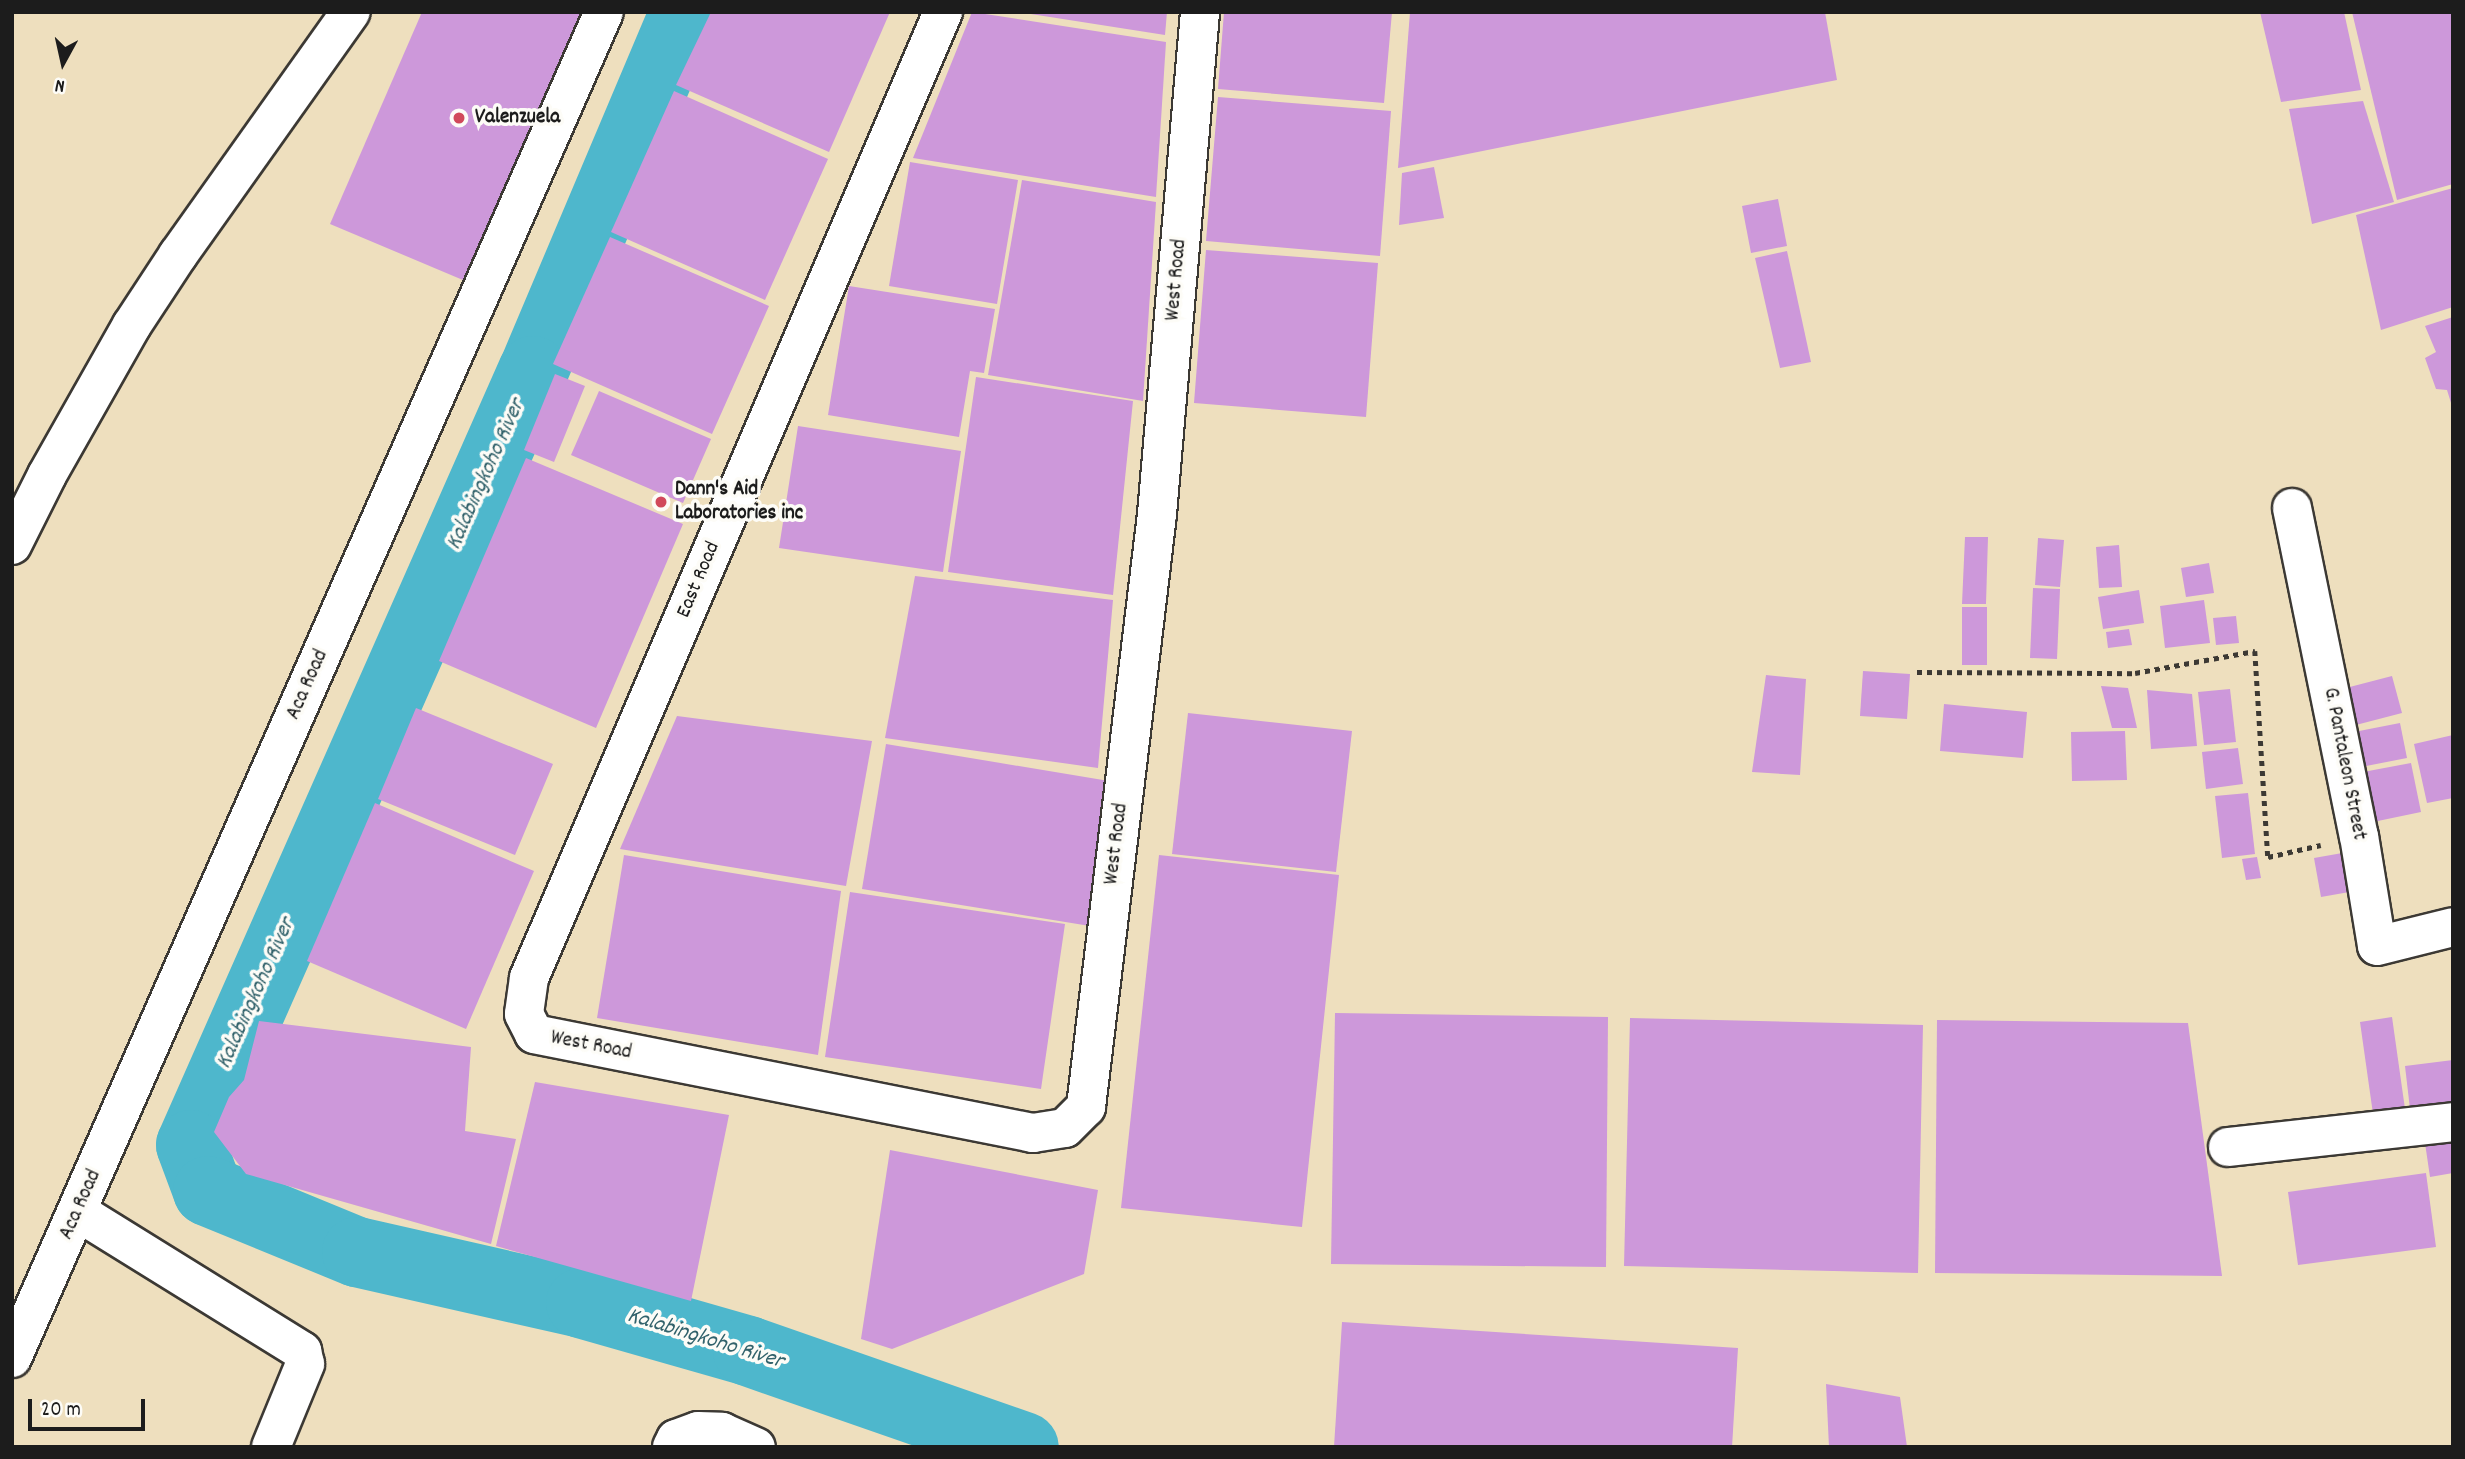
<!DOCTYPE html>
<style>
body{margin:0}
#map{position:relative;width:2465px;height:1459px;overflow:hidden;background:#eedfbe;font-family:Dekko,sans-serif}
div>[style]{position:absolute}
.river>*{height:70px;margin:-35px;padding:0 35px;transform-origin:35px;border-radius:35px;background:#4eb7cc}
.building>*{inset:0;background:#cd98da}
.path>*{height:4.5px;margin-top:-2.25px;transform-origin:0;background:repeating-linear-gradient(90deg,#3c3934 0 5px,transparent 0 10px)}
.roads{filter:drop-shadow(2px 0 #3c3934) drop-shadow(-2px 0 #3c3934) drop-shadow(0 2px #3c3934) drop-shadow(0 -2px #3c3934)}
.minor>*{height:38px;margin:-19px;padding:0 19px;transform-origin:19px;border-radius:19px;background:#fff}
.dots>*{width:19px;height:19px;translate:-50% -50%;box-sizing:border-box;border:4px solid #fdfcf7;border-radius:50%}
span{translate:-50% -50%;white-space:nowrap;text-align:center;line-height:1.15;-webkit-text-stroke:7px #fdfcf7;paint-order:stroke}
.poi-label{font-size:21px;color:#1c1c1c;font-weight:700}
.left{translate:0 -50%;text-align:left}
.street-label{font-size:21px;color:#1c1c1c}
.water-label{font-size:23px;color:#32626b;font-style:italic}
.frame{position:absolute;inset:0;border:14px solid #1c1c1c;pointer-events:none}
.north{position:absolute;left:28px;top:28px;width:70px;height:70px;-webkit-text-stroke:5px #fdfcf7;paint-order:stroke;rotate:188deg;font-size:19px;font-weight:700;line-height:28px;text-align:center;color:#1c1c1c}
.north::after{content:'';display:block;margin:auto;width:24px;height:32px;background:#1c1c1c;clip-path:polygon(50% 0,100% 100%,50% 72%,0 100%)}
.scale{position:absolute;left:28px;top:1399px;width:117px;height:32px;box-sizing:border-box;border:4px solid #1c1c1c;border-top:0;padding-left:9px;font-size:21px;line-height:24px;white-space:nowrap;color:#1c1c1c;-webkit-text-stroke:5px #fdfcf7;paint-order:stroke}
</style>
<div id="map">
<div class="river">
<i style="left:685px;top:12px;width:390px;rotate:112.9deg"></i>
<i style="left:533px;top:371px;width:846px;rotate:113.84deg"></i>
<i style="left:191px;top:1145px;width:49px;rotate:69.7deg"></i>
<i style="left:208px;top:1191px;width:161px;rotate:22.3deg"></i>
<i style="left:357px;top:1252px;width:230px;rotate:12.8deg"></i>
<i style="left:581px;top:1303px;width:174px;rotate:16deg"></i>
<i style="left:748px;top:1351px;width:292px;rotate:19.2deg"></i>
</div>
<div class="building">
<i style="clip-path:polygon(422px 12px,587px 12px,470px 283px,330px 224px)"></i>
<i style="clip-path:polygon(711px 12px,890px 12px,829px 152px,676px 85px)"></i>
<i style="clip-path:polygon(972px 12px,1166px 42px,1156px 197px,913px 158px)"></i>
<i style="clip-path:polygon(1018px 12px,1167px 12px,1165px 35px)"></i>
<i style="clip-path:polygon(1224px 12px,1392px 12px,1384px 103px,1218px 89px)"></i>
<i style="clip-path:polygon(1410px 12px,1825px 12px,1837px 80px,1398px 168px)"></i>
<i style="clip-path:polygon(2260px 12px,2344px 12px,2361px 90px,2281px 102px)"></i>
<i style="clip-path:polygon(2352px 12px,2453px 12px,2453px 184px,2397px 200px)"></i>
<i style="clip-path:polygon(674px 91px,828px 159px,765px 300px,611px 232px)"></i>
<i style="clip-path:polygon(1218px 97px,1391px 111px,1380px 256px,1206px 241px)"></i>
<i style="clip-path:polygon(2363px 101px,2394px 202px,2312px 224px,2289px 109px)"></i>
<i style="clip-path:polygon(910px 162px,1018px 180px,997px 304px,889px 286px)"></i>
<i style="clip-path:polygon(1434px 167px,1444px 218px,1399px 225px,1402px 173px)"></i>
<i style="clip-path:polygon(1022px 180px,1156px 202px,1143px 401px,988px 375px)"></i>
<i style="clip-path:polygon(2453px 188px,2453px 307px,2381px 330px,2356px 215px)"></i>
<i style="clip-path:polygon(1778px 199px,1787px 246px,1751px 253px,1742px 206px)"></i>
<i style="clip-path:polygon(610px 237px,769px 306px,712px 434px,553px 364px)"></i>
<i style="clip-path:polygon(1206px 250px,1378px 263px,1366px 417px,1194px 403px)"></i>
<i style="clip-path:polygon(1787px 251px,1811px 362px,1780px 368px,1755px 258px)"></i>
<i style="clip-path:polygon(849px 286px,995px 309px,984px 373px,970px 371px,959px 437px,828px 415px)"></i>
<i style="clip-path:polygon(2453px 317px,2453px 406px,2452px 406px,2447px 390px,2436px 389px,2425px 358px,2436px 352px,2425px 326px)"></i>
<i style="clip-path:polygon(555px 374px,585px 386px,554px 462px,524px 450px)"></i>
<i style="clip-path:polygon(976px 377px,1133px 401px,1113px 595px,948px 572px)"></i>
<i style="clip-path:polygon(599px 391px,711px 439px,683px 503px,571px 455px)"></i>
<i style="clip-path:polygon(798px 426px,961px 451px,943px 572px,779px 548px)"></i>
<i style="clip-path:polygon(526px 458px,683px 524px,596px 728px,439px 661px)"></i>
<i style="clip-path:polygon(1965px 537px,1988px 537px,1986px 604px,1962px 604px)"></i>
<i style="clip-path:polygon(2038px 538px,2064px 540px,2060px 587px,2035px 585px)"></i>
<i style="clip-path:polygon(2119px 545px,2122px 587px,2099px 588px,2096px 547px)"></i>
<i style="clip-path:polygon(2209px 563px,2214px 593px,2186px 597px,2181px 568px)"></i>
<i style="clip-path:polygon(915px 576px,1113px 600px,1098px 768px,885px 738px)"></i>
<i style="clip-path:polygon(2033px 588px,2060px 589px,2057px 659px,2030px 658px)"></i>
<i style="clip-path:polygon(2139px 590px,2144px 623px,2103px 629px,2098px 597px)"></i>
<i style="clip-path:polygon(2204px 600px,2210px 643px,2165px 648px,2160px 606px)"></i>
<i style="clip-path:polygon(1962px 607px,1987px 607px,1987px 665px,1962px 665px)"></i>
<i style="clip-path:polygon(2236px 616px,2239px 643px,2216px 645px,2213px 618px)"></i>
<i style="clip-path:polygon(2129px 629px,2132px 645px,2108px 648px,2106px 632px)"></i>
<i style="clip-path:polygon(1863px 671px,1910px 674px,1907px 719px,1860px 716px)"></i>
<i style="clip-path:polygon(1766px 675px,1806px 679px,1800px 775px,1752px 772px)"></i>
<i style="clip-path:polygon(2392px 676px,2402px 713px,2352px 726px,2342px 689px)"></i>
<i style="clip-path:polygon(2101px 686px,2128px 688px,2137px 728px,2112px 728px)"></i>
<i style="clip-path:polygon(2230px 689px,2236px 742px,2204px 745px,2198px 692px)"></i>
<i style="clip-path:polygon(2147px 690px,2192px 694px,2197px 746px,2151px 749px)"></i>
<i style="clip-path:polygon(1944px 704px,2027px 712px,2023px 758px,1940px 751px)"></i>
<i style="clip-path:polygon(416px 708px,553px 764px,515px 855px,378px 799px)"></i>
<i style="clip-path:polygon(1188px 713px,1352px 731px,1336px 872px,1172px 854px)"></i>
<i style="clip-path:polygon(677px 716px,872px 741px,846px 886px,620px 849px)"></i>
<i style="clip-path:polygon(2400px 723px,2407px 758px,2361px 767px,2354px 732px)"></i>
<i style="clip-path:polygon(2125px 731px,2127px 780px,2072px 781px,2071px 732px)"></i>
<i style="clip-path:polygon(2453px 735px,2453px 798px,2427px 803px,2414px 744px)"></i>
<i style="clip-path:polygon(886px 744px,1115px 782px,1090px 926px,862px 889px)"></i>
<i style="clip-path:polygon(2238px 748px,2243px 784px,2206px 789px,2202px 752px)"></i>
<i style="clip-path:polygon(2411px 763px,2421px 812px,2373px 822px,2363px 772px)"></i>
<i style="clip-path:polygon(2248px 793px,2255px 854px,2222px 858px,2215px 796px)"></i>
<i style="clip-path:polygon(375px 803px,534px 871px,466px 1029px,307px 961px)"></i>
<i style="clip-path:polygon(2348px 852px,2355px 891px,2321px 897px,2314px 858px)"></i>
<i style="clip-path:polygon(624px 855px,841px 891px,818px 1055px,597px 1018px)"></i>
<i style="clip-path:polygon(1159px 855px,1339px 875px,1302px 1227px,1121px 1208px)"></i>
<i style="clip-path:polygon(2257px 857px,2261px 878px,2246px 880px,2242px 859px)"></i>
<i style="clip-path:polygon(850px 892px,1065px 924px,1041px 1089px,825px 1057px)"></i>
<i style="clip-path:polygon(1335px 1013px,1608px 1017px,1606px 1267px,1331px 1264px)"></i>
<i style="clip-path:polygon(2392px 1017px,2406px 1116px,2374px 1121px,2360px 1022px)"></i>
<i style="clip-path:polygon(1630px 1018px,1923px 1025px,1918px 1273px,1624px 1266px)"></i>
<i style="clip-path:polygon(1937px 1020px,2188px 1023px,2222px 1276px,1935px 1273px)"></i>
<i style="clip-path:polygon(259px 1021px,471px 1047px,465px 1131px,516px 1139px,491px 1244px,246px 1174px,214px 1132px,229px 1097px,244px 1080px)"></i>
<i style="clip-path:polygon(2453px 1060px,2453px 1105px,2410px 1109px,2405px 1066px)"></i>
<i style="clip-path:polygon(535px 1082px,729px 1115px,691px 1301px,496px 1246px)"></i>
<i style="clip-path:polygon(2453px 1139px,2453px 1173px,2430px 1177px,2425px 1143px)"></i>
<i style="clip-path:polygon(890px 1150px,1098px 1190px,1084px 1274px,892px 1349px,861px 1339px)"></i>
<i style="clip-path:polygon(2426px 1173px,2436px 1247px,2298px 1265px,2288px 1192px)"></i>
<i style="clip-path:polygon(1342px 1322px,1738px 1348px,1732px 1447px,1334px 1447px)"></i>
<i style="clip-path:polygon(1826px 1384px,1900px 1397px,1907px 1447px,1829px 1447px)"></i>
</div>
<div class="path">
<i style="left:1917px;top:672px;width:218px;rotate:0.3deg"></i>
<i style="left:2135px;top:673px;width:122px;rotate:-10.4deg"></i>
<i style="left:2255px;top:651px;width:206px;rotate:86.4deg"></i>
<i style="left:2268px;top:857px;width:54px;rotate:-12.8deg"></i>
</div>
<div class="roads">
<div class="minor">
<i style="left:943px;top:12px;width:1051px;rotate:113.2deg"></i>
<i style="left:529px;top:978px;width:36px;rotate:98deg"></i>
<i style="left:524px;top:1014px;width:22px;rotate:63deg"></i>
<i style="left:534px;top:1034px;width:509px;rotate:11.22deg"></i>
<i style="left:1033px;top:1133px;width:32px;rotate:-9deg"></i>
<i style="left:1065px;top:1128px;width:30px;rotate:-45deg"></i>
<i style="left:1086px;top:1107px;width:597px;rotate:-83.17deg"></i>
<i style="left:1157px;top:514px;width:504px;rotate:-85.1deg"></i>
<i style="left:2292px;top:508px;width:335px;rotate:78.5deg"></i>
<i style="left:2359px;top:836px;width:111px;rotate:80.7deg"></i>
<i style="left:2377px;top:946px;width:78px;rotate:-14deg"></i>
<i style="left:12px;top:545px;width:78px;rotate:-63.4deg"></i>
<i style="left:47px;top:475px;width:172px;rotate:-60.5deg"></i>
<i style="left:132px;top:325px;width:84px;rotate:-56.7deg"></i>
<i style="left:178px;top:255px;width:298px;rotate:-54.6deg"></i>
<i style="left:2228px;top:1147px;width:226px;rotate:-6.3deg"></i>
<i style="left:78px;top:1212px;width:264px;rotate:31.8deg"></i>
<i style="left:302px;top:1351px;width:13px;rotate:77deg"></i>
<i style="left:305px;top:1364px;width:90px;rotate:112.3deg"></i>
<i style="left:12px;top:1358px;width:1470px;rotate:-66.26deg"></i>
<i style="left:672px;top:1447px;width:9px;rotate:-63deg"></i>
<i style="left:676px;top:1439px;width:23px;rotate:-20deg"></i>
<i style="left:698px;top:1431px;width:24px;rotate:2deg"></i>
<i style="left:722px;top:1432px;width:37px;rotate:24deg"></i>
</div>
</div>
<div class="dots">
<i style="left:459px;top:118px;background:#d1495b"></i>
<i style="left:661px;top:502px;background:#d1495b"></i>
</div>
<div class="poi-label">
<span class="left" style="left:475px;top:118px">Valenzuela</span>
<span class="left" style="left:675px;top:502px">Dann's Aid<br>Laboratories inc</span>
</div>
<div class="street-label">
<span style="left:1177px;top:280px;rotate:-85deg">West Road</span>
<span style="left:699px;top:580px;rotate:-67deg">East Road</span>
<span style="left:308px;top:685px;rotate:-66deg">Aca Road</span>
<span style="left:2344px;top:764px;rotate:79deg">G. Pantaleon Street</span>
<span style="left:1117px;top:844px;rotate:-83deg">West Road</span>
<span style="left:591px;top:1046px;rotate:11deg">West Road</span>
<span style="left:81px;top:1205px;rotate:-66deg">Aca Road</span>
</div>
<div class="water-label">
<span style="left:487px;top:475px;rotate:-66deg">Kalabingkoho River</span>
<span style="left:257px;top:994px;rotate:-66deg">Kalabingkoho River</span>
<span style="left:705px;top:1340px;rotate:17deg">Kalabingkoho River</span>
</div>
<div class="frame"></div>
<div class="north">N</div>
<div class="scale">20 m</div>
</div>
